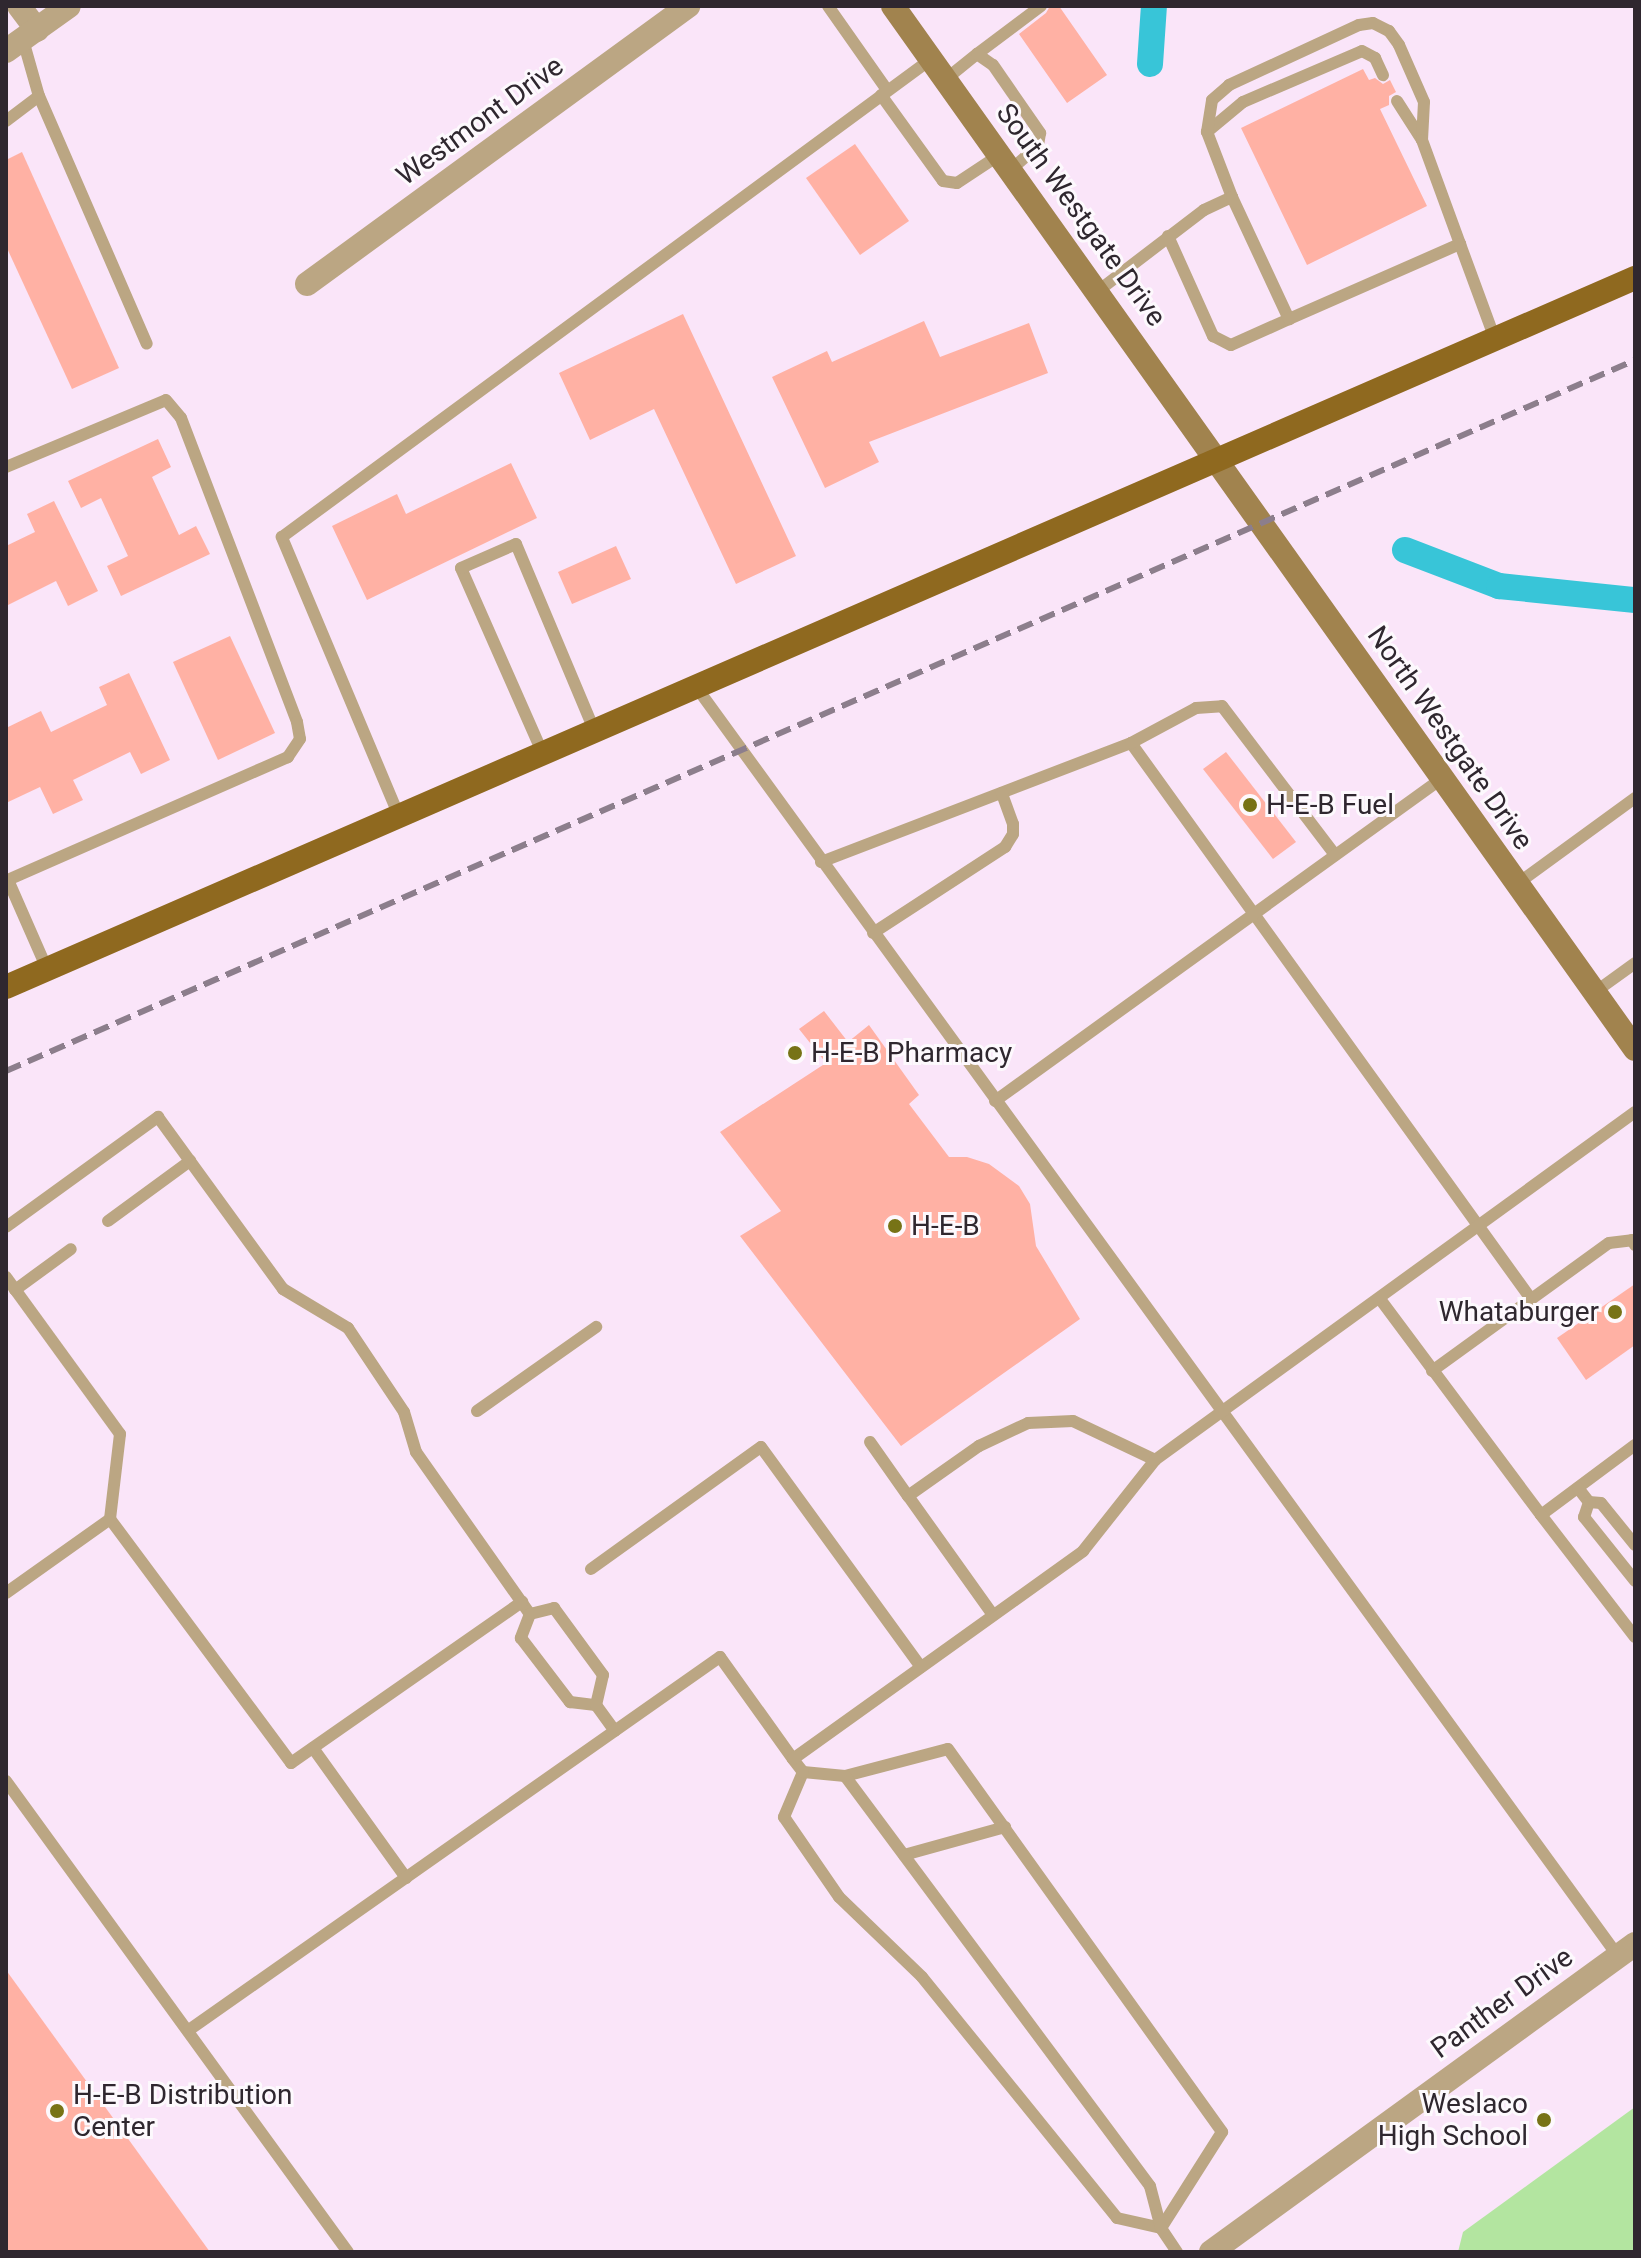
<!DOCTYPE html>
<style>
body{margin:0}
#map{position:relative;width:1641px;height:2258px;overflow:hidden;background:#fae5f9;font-family:Roboto,sans-serif}
div>[style]{position:absolute}
.green>*{inset:0;background:#b3e5a0}
.canal>*{height:26px;margin:-13px;padding:0 13px;transform-origin:13px;border-radius:13px;background:#38c5d8}
.building>*{inset:0;background:#ffb1a4}
.lane>*{height:12px;margin:-6px;padding:0 6px;transform-origin:6px;border-radius:6px;background:#bba683}
.street>*{height:24px;margin:-12px;padding:0 12px;transform-origin:12px;border-radius:12px;background:#bba683}
.secondary>*{height:24px;margin:-12px;padding:0 12px;transform-origin:12px;border-radius:12px;background:#a1834e}
.primary>*{height:24px;margin:-12px;padding:0 12px;transform-origin:12px;border-radius:12px;background:#8f691f}
.rail>*{height:6px;margin-top:-3px;transform-origin:0;background:repeating-linear-gradient(90deg,#8c7e8c 0 16px,transparent 0 24px)}
.dots>*{width:22px;height:22px;translate:-50% -50%;box-sizing:border-box;border:4px solid #fdf9fd;border-radius:50%}
span{translate:-50% -50%;white-space:nowrap;text-align:center;line-height:1.15;-webkit-text-stroke:6px #fdf9fd;paint-order:stroke}
.street-label{font-size:28px;color:#2f272f}
.poi-label{font-size:28px;color:#2f272f}
.left{translate:0 -50%;text-align:left}
.right{translate:-100% -50%;text-align:right}
.frame{position:absolute;inset:0;border:8px solid #2f272f;pointer-events:none}
</style>
<div id="map">
<div class="green">
<i style="clip-path:polygon(1635px 2107px,1635px 2252px,1458px 2252px,1463px 2232px)"></i>
</div>
<div class="canal">
<i style="left:1150px;top:64px;width:58px;rotate:-86.1deg"></i>
<i style="left:1405px;top:550px;width:101px;rotate:21deg"></i>
<i style="left:1499px;top:586px;width:137px;rotate:5.9deg"></i>
</div>
<div class="building">
<i style="clip-path:polygon(1050px 6px,1059px 6px,1107px 75px,1067px 103px,1019px 34px,1046px 13px)"></i>
<i style="clip-path:polygon(1363px 69px,1369px 80px,1375px 78px,1383px 84px,1390px 80px,1396px 92px,1389px 96px,1389px 105px,1380px 109px,1427px 206px,1307px 265px,1241px 128px)"></i>
<i style="clip-path:polygon(855px 144px,909px 221px,860px 255px,806px 178px)"></i>
<i style="clip-path:polygon(22px 152px,119px 368px,72px 389px,6px 246px,6px 160px)"></i>
<i style="clip-path:polygon(683px 314px,796px 556px,736px 584px,654px 409px,590px 440px,559px 373px)"></i>
<i style="clip-path:polygon(924px 321px,940px 357px,1029px 323px,1048px 373px,869px 442px,879px 462px,825px 488px,772px 377px,827px 351px,832px 362px)"></i>
<i style="clip-path:polygon(158px 439px,171px 467px,152px 477px,179px 535px,196px 526px,210px 554px,121px 596px,107px 566px,128px 556px,101px 498px,81px 508px,68px 481px)"></i>
<i style="clip-path:polygon(511px 463px,537px 518px,367px 600px,332px 526px,397px 494px,406px 514px)"></i>
<i style="clip-path:polygon(54px 501px,98px 591px,68px 606px,56px 581px,6px 606px,6px 546px,35px 532px,27px 514px)"></i>
<i style="clip-path:polygon(616px 546px,631px 579px,572px 604px,558px 572px)"></i>
<i style="clip-path:polygon(230px 636px,275px 733px,218px 760px,173px 662px)"></i>
<i style="clip-path:polygon(129px 673px,170px 760px,141px 774px,130px 752px,73px 780px,83px 800px,53px 814px,40px 787px,6px 803px,6px 728px,41px 711px,51px 732px,107px 705px,99px 687px)"></i>
<i style="clip-path:polygon(1226px 752px,1296px 842px,1273px 859px,1203px 769px)"></i>
<i style="clip-path:polygon(824px 1011px,848px 1042px,869px 1025px,919px 1095px,909px 1104px,949px 1157px,967px 1157px,989px 1164px,1019px 1186px,1030px 1204px,1036px 1246px,1080px 1319px,901px 1446px,740px 1236px,781px 1211px,720px 1132px,826px 1063px,799px 1029px)"></i>
<i style="clip-path:polygon(1635px 1284px,1635px 1345px,1586px 1380px,1557px 1338px)"></i>
<i style="clip-path:polygon(6px 1970px,210px 2252px,6px 2252px)"></i>
</div>
<div class="lane">
<i style="left:828px;top:6px;width:103px;rotate:54.9deg"></i>
<i style="left:23px;top:40px;width:58px;rotate:74.1deg"></i>
<i style="left:39px;top:96px;width:270px;rotate:66.5deg"></i>
<i style="left:977px;top:54px;width:80px;rotate:-36.9deg"></i>
<i style="left:946px;top:79px;width:40px;rotate:-39deg"></i>
<i style="left:977px;top:54px;width:19px;rotate:35deg"></i>
<i style="left:993px;top:65px;width:83px;rotate:55.3deg"></i>
<i style="left:1040px;top:133px;width:13px;rotate:99deg"></i>
<i style="left:1038px;top:146px;width:35px;rotate:139deg"></i>
<i style="left:881px;top:95px;width:106px;rotate:54.2deg"></i>
<i style="left:943px;top:181px;width:14px;rotate:8deg"></i>
<i style="left:957px;top:183px;width:53px;rotate:-33.4deg"></i>
<i style="left:1397px;top:101px;width:46px;rotate:57.3deg"></i>
<i style="left:6px;top:121px;width:41px;rotate:-37.1deg"></i>
<i style="left:1207px;top:132px;width:47px;rotate:-39.8deg"></i>
<i style="left:1243px;top:102px;width:129px;rotate:-23.2deg"></i>
<i style="left:1362px;top:51px;width:15px;rotate:28deg"></i>
<i style="left:1375px;top:58px;width:19px;rotate:65deg"></i>
<i style="left:1232px;top:197px;width:70px;rotate:-111deg"></i>
<i style="left:1207px;top:132px;width:32px;rotate:-81deg"></i>
<i style="left:1212px;top:100px;width:23px;rotate:-41deg"></i>
<i style="left:1229px;top:85px;width:143px;rotate:-24.8deg"></i>
<i style="left:1359px;top:25px;width:14px;rotate:-8deg"></i>
<i style="left:1373px;top:23px;width:18px;rotate:27deg"></i>
<i style="left:1389px;top:31px;width:17px;rotate:54deg"></i>
<i style="left:1399px;top:45px;width:62px;rotate:66.3deg"></i>
<i style="left:1424px;top:102px;width:38px;rotate:93deg"></i>
<i style="left:1422px;top:140px;width:111px;rotate:69.9deg"></i>
<i style="left:1168px;top:236px;width:110px;rotate:65.8deg"></i>
<i style="left:1213px;top:336px;width:20px;rotate:27deg"></i>
<i style="left:1231px;top:345px;width:64px;rotate:-24.1deg"></i>
<i style="left:1098px;top:291px;width:133px;rotate:-37.4deg"></i>
<i style="left:1204px;top:210px;width:31px;rotate:-25deg"></i>
<i style="left:1232px;top:197px;width:135px;rotate:65deg"></i>
<i style="left:1289px;top:319px;width:187px;rotate:-23.7deg"></i>
<i style="left:1460px;top:244px;width:101px;rotate:69.8deg"></i>
<i style="left:6px;top:467px;width:173px;rotate:-22.7deg"></i>
<i style="left:166px;top:400px;width:23px;rotate:50deg"></i>
<i style="left:181px;top:418px;width:325px;rotate:69.1deg"></i>
<i style="left:297px;top:722px;width:17px;rotate:80deg"></i>
<i style="left:300px;top:739px;width:22px;rotate:124deg"></i>
<i style="left:288px;top:757px;width:308px;rotate:156.3deg"></i>
<i style="left:697px;top:688px;width:1567px;rotate:54.01deg"></i>
<i style="left:1131px;top:743px;width:685px;rotate:54.27deg"></i>
<i style="left:543px;top:754px;width:203px;rotate:-113.8deg"></i>
<i style="left:461px;top:568px;width:60px;rotate:-23.6deg"></i>
<i style="left:516px;top:544px;width:204px;rotate:67.2deg"></i>
<i style="left:399px;top:816px;width:303px;rotate:-112.8deg"></i>
<i style="left:282px;top:537px;width:806px;rotate:-36.37deg"></i>
<i style="left:821px;top:862px;width:332px;rotate:-21deg"></i>
<i style="left:1131px;top:743px;width:74px;rotate:-28.3deg"></i>
<i style="left:1196px;top:708px;width:26px;rotate:-4deg"></i>
<i style="left:1222px;top:706px;width:187px;rotate:52.8deg"></i>
<i style="left:8px;top:880px;width:97px;rotate:66.3deg"></i>
<i style="left:1517px;top:884px;width:146px;rotate:-36.1deg"></i>
<i style="left:873px;top:933px;width:158px;rotate:-33.1deg"></i>
<i style="left:1005px;top:847px;width:15px;rotate:-58deg"></i>
<i style="left:1013px;top:834px;width:10px;rotate:-90deg"></i>
<i style="left:1013px;top:824px;width:33px;rotate:-110deg"></i>
<i style="left:1595px;top:992px;width:49px;rotate:-35.9deg"></i>
<i style="left:995px;top:1101px;width:550px;rotate:-35.83deg"></i>
<i style="left:108px;top:1221px;width:102px;rotate:-36.2deg"></i>
<i style="left:6px;top:1227px;width:188px;rotate:-35.9deg"></i>
<i style="left:158px;top:1117px;width:213px;rotate:54deg"></i>
<i style="left:283px;top:1289px;width:76px;rotate:31deg"></i>
<i style="left:348px;top:1328px;width:101px;rotate:56.3deg"></i>
<i style="left:404px;top:1412px;width:42px;rotate:73.3deg"></i>
<i style="left:416px;top:1452px;width:198px;rotate:54.9deg"></i>
<i style="left:6px;top:1277px;width:194px;rotate:54deg"></i>
<i style="left:120px;top:1434px;width:86px;rotate:96.7deg"></i>
<i style="left:110px;top:1519px;width:304px;rotate:53.4deg"></i>
<i style="left:291px;top:1763px;width:282px;rotate:-34.9deg"></i>
<i style="left:15px;top:1290px;width:69px;rotate:-36.2deg"></i>
<i style="left:1380px;top:1299px;width:269px;rotate:53.3deg"></i>
<i style="left:1541px;top:1515px;width:117px;rotate:-36.7deg"></i>
<i style="left:1432px;top:1371px;width:218px;rotate:-35.9deg"></i>
<i style="left:1609px;top:1243px;width:23px;rotate:-7deg"></i>
<i style="left:1632px;top:1240px;width:6px;rotate:59deg"></i>
<i style="left:477px;top:1411px;width:146px;rotate:-35.2deg"></i>
<i style="left:870px;top:1442px;width:66px;rotate:54.9deg"></i>
<i style="left:1578px;top:1488px;width:18px;rotate:52deg"></i>
<i style="left:1589px;top:1502px;width:16px;rotate:108deg"></i>
<i style="left:1584px;top:1517px;width:82px;rotate:51.4deg"></i>
<i style="left:1589px;top:1502px;width:12px;rotate:5deg"></i>
<i style="left:1601px;top:1503px;width:54px;rotate:51deg"></i>
<i style="left:1541px;top:1515px;width:154px;rotate:52.4deg"></i>
<i style="left:591px;top:1569px;width:209px;rotate:-35.7deg"></i>
<i style="left:761px;top:1447px;width:272px;rotate:54deg"></i>
<i style="left:6px;top:1593px;width:128px;rotate:-35.4deg"></i>
<i style="left:530px;top:1614px;width:26px;rotate:111deg"></i>
<i style="left:521px;top:1638px;width:81px;rotate:52.6deg"></i>
<i style="left:570px;top:1702px;width:26px;rotate:7deg"></i>
<i style="left:596px;top:1705px;width:32px;rotate:54deg"></i>
<i style="left:530px;top:1614px;width:25px;rotate:-14deg"></i>
<i style="left:554px;top:1608px;width:83px;rotate:53.8deg"></i>
<i style="left:603px;top:1675px;width:31px;rotate:103deg"></i>
<i style="left:993px;top:1615px;width:146px;rotate:-125.5deg"></i>
<i style="left:908px;top:1496px;width:87px;rotate:-35.2deg"></i>
<i style="left:979px;top:1446px;width:54px;rotate:-25.1deg"></i>
<i style="left:1028px;top:1423px;width:45px;rotate:-2.5deg"></i>
<i style="left:1073px;top:1421px;width:91px;rotate:25.4deg"></i>
<i style="left:313px;top:1748px;width:160px;rotate:54.4deg"></i>
<i style="left:803px;top:1772px;width:49px;rotate:112.9deg"></i>
<i style="left:784px;top:1817px;width:97px;rotate:55.5deg"></i>
<i style="left:839px;top:1897px;width:115px;rotate:43.9deg"></i>
<i style="left:922px;top:1977px;width:310px;rotate:51deg"></i>
<i style="left:1117px;top:2218px;width:45px;rotate:12.8deg"></i>
<i style="left:845px;top:1776px;width:106px;rotate:-14.7deg"></i>
<i style="left:948px;top:1749px;width:471px;rotate:54.4deg"></i>
<i style="left:1222px;top:2132px;width:114px;rotate:122.4deg"></i>
<i style="left:6px;top:1781px;width:582px;rotate:54.02deg"></i>
<i style="left:904px;top:1855px;width:105px;rotate:-15.5deg"></i>
<i style="left:189px;top:2030px;width:649px;rotate:-35.09deg"></i>
<i style="left:720px;top:1657px;width:125px;rotate:54.4deg"></i>
<i style="left:1177px;top:2252px;width:29px;rotate:-124deg"></i>
<i style="left:1161px;top:2228px;width:43px;rotate:-104.7deg"></i>
<i style="left:1150px;top:2186px;width:511px;rotate:-126.65deg"></i>
<i style="left:845px;top:1776px;width:42px;rotate:-174.6deg"></i>
<i style="left:803px;top:1772px;width:16px;rotate:-128deg"></i>
<i style="left:793px;top:1759px;width:357px;rotate:-35.6deg"></i>
<i style="left:1083px;top:1551px;width:116px;rotate:-51.6deg"></i>
<i style="left:1155px;top:1460px;width:593px;rotate:-35.94deg"></i>
</div>
<div class="street">
<i style="left:19px;top:6px;width:30px;rotate:53deg"></i>
<i style="left:6px;top:51px;width:77px;rotate:-35.5deg"></i>
<i style="left:307px;top:284px;width:472px;rotate:-36.1deg"></i>
<i style="left:1211px;top:2252px;width:524px;rotate:-36deg"></i>
</div>
<div class="secondary">
<i style="left:893px;top:6px;width:1280px;rotate:54.57deg"></i>
</div>
<div class="primary">
<i style="left:6px;top:987px;width:1777px;rotate:-23.52deg"></i>
</div>
<div class="rail">
<i style="left:6px;top:1071px;width:1777px;rotate:-23.58deg"></i>
</div>
<div class="dots">
<i style="left:1250px;top:805px;background:#777316"></i>
<i style="left:795px;top:1053px;background:#777316"></i>
<i style="left:895px;top:1226px;background:#777316"></i>
<i style="left:1615px;top:1312px;background:#777316"></i>
<i style="left:57px;top:2111px;background:#777316"></i>
<i style="left:1544px;top:2120px;background:#777316"></i>
</div>
<div class="street-label">
<span style="left:480px;top:121px;rotate:-36deg">Westmont Drive</span>
<span style="left:1081px;top:215px;rotate:54deg">South Westgate Drive</span>
<span style="left:1450px;top:738px;rotate:55deg">North Westgate Drive</span>
<span style="left:1502px;top:2003px;rotate:-36deg">Panther Drive</span>
</div>
<div class="poi-label">
<span class="left" style="left:1266px;top:805px">H-E-B Fuel</span>
<span class="left" style="left:811px;top:1053px">H-E-B Pharmacy</span>
<span class="left" style="left:911px;top:1226px">H-E-B</span>
<span class="right" style="left:1599px;top:1312px">Whataburger</span>
<span class="left" style="left:73px;top:2111px">H-E-B Distribution<br>Center</span>
<span class="right" style="left:1528px;top:2120px">Weslaco<br>High School</span>
</div>
<div class="frame"></div>
</div>
